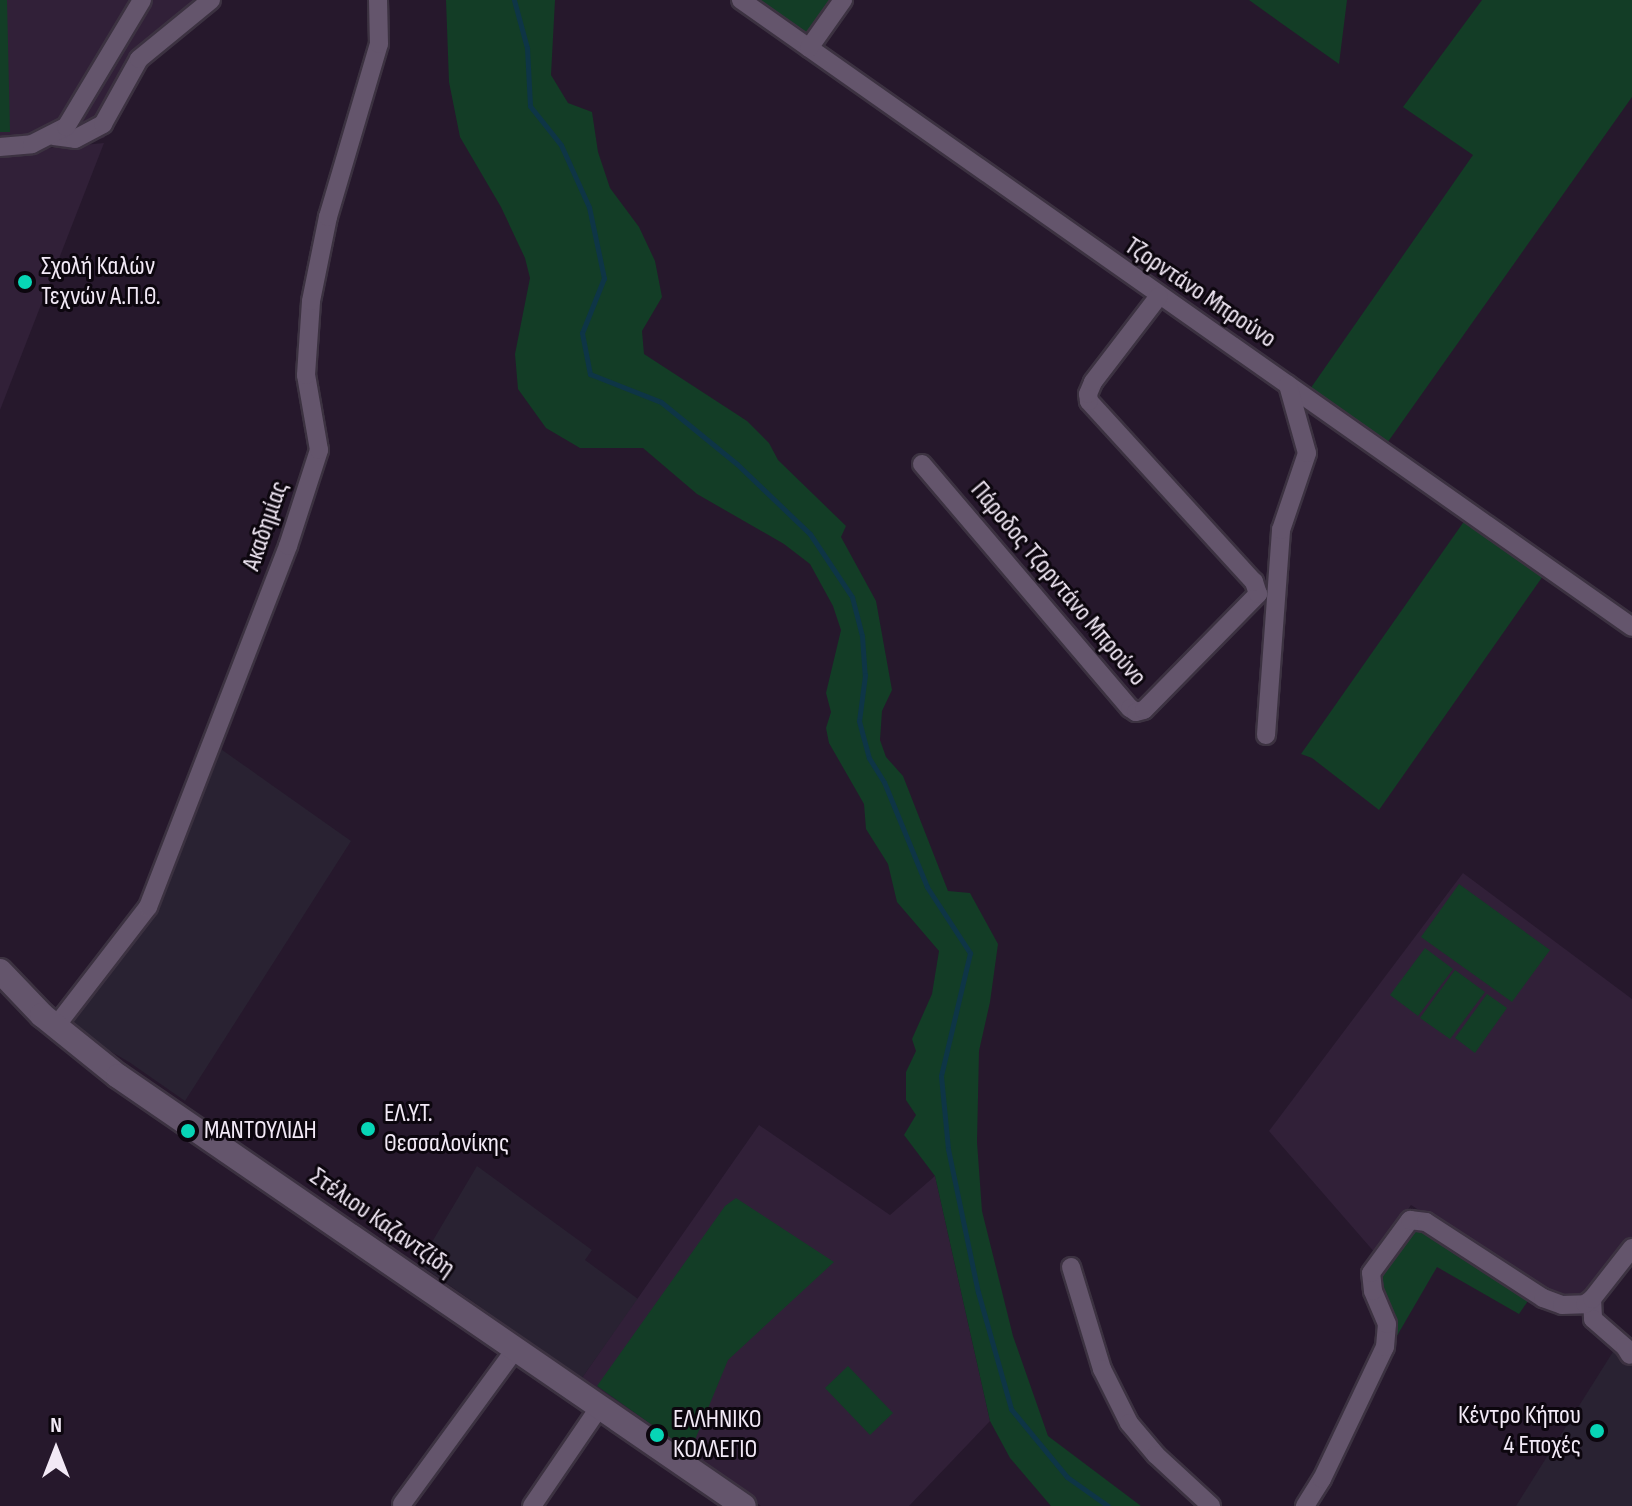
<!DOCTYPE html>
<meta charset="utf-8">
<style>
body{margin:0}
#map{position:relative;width:1632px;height:1506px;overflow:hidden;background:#26182c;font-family:"Sofia Sans Condensed",sans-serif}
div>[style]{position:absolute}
.commercial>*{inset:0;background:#292232}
.built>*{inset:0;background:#312038}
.green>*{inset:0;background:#133d26}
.stream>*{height:5px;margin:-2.5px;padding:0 2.5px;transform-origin:2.5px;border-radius:2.5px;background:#0e3546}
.roads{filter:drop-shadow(2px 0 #3c3241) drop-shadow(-2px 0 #3c3241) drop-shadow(0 2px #3c3241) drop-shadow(0 -2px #3c3241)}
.street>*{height:18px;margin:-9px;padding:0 9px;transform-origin:9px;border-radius:9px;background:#64556c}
.secondary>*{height:24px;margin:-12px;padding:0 12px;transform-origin:12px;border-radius:12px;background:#64556c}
.dots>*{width:22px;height:22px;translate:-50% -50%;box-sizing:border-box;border:4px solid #0c060e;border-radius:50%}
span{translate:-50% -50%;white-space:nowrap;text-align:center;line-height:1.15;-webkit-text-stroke:6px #0c060e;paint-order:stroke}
.poi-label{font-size:26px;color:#f2e9f6}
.left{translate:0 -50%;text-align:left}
.right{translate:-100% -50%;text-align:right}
.street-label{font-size:26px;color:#f2e9f6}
.north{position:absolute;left:16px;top:1410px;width:80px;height:80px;-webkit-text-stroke:6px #0c060e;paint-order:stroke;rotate:0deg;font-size:22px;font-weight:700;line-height:32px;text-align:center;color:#f2e9f6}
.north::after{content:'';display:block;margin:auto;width:28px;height:36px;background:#f2e9f6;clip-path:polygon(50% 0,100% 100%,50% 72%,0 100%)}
</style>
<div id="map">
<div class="commercial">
<i style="clip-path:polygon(218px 747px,351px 841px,185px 1101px,129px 1062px,68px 1027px,158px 907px)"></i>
<i style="clip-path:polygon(477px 1166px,592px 1250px,585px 1260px,638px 1299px,582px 1378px,419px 1264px)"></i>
<i style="clip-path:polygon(1616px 1347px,1632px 1357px,1632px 1506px,1516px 1506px)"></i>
</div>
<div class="built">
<i style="clip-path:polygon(0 0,219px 0,145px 61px,104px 138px,75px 143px,0 141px)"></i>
<i style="clip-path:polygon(104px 143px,0 410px,0 153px)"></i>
<i style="clip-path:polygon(1463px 873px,1632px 999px,1632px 1241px,1582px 1300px,1551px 1294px,1411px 1205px,1376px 1254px,1269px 1131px)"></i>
<i style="clip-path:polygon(759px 1125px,890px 1215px,935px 1176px,990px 1421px,909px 1506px,761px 1506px,582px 1378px)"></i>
</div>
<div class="green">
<i style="clip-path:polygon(0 0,7px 0,10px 132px,0 132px)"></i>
<i style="clip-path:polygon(446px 0,555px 0,551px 75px,568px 103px,592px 112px,598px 152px,610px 188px,639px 227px,655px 261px,662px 297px,642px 331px,644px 354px,747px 421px,769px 443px,778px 460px,846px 526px,841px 537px,876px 601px,892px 690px,882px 711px,880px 740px,886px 757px,903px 776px,948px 891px,970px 893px,998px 944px,990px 1002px,979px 1051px,977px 1142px,982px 1211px,1013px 1336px,1048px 1436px,1141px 1506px,1051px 1506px,1010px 1458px,990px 1421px,935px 1176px,904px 1135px,916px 1115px,906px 1100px,906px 1072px,916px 1051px,912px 1039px,932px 994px,939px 951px,897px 902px,888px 864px,866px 829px,864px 804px,829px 743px,826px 728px,831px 712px,826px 693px,841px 630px,833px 606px,810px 564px,784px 544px,697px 494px,643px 448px,580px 448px,546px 428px,518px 389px,515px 354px,530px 278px,525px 258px,501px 207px,460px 137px,449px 82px)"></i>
<i style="clip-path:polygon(751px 0,838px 0,810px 40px)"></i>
<i style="clip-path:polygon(1249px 0,1347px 0,1339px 64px,1281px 23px)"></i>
<i style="clip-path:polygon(1482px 0,1632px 0,1632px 97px,1385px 446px,1308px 392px,1473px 155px,1403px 107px)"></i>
<i style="clip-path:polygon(1465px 520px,1543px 576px,1379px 810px,1312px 758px,1301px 754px)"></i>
<i style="clip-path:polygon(1459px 884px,1550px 950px,1512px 1002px,1421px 937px)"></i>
<i style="clip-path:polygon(1425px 948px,1453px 969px,1418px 1016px,1390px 995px)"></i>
<i style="clip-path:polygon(1455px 970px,1485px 992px,1450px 1039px,1420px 1018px)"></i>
<i style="clip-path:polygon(1487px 994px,1507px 1008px,1475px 1053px,1455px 1038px)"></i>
<i style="clip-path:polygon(736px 1198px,834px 1262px,728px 1360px,690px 1452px,597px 1386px,725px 1206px)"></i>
<i style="clip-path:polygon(1416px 1224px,1530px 1298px,1519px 1314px,1437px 1267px,1394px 1341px,1396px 1325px,1377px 1272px)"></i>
<i style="clip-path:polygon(848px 1366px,893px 1413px,870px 1435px,825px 1388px)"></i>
</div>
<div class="stream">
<i style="left:514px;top:0;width:50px;rotate:74.8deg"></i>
<i style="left:527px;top:48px;width:58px;rotate:87deg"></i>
<i style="left:530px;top:106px;width:50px;rotate:51.5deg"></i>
<i style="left:561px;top:145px;width:68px;rotate:65.7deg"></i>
<i style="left:589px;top:207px;width:73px;rotate:78.1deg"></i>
<i style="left:604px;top:278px;width:59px;rotate:111.8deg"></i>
<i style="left:582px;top:333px;width:42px;rotate:79deg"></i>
<i style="left:590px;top:374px;width:76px;rotate:21.5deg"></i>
<i style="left:661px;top:402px;width:98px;rotate:39.2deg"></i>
<i style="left:737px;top:464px;width:101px;rotate:43.8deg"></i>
<i style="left:810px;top:534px;width:76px;rotate:56.3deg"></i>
<i style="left:852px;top:597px;width:40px;rotate:75.6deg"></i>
<i style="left:862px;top:636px;width:39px;rotate:86deg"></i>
<i style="left:865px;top:675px;width:46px;rotate:97.4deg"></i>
<i style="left:859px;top:721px;width:38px;rotate:75deg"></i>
<i style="left:869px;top:758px;width:28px;rotate:58deg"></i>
<i style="left:884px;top:782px;width:113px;rotate:67.7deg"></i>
<i style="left:927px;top:887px;width:79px;rotate:56.9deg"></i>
<i style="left:970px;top:953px;width:126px;rotate:103.3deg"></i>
<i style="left:941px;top:1076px;width:73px;rotate:84.5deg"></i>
<i style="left:948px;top:1149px;width:146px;rotate:78.2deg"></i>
<i style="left:978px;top:1292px;width:122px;rotate:74.2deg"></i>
<i style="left:1011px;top:1409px;width:88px;rotate:50.5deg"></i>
<i style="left:1067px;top:1477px;width:50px;rotate:35.3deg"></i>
</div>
<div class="roads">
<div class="street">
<i style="left:741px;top:0;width:1089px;rotate:35.13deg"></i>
<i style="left:809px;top:48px;width:59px;rotate:-54.7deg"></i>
<i style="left:54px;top:136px;width:21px;rotate:8deg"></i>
<i style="left:75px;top:139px;width:32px;rotate:-28deg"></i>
<i style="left:103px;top:124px;width:74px;rotate:-61deg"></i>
<i style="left:139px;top:59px;width:93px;rotate:-39.3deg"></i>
<i style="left:0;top:147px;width:32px;rotate:-5deg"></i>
<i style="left:32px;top:144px;width:38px;rotate:-27deg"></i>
<i style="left:66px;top:127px;width:148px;rotate:-59.1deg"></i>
<i style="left:922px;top:464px;width:321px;rotate:49.6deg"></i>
<i style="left:1130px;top:708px;width:7px;rotate:34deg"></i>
<i style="left:1136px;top:712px;width:8px;rotate:-14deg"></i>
<i style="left:1144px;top:710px;width:163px;rotate:-45.5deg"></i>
<i style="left:1258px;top:594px;width:13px;rotate:-108deg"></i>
<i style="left:1254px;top:582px;width:245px;rotate:-132.4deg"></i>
<i style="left:1089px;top:401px;width:7px;rotate:-98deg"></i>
<i style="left:1088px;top:394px;width:13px;rotate:-67deg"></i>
<i style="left:1093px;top:382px;width:108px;rotate:-52.5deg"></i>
<i style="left:1266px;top:735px;width:206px;rotate:-85.8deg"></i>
<i style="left:1281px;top:530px;width:81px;rotate:-71.3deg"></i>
<i style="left:1307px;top:453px;width:71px;rotate:-105.6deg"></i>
<i style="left:56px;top:1026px;width:150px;rotate:-52.3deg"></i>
<i style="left:148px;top:907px;width:387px;rotate:-68.8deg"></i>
<i style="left:288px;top:546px;width:101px;rotate:-72.1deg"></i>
<i style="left:319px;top:450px;width:76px;rotate:-99.8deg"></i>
<i style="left:306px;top:375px;width:74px;rotate:-86.1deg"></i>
<i style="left:311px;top:301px;width:86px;rotate:-78.6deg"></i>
<i style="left:328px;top:217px;width:180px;rotate:-73.6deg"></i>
<i style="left:379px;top:44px;width:44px;rotate:-91.3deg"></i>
<i style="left:1071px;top:1267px;width:107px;rotate:73.1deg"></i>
<i style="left:1102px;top:1369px;width:60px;rotate:63.4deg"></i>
<i style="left:1129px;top:1423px;width:42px;rotate:49.8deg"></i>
<i style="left:1156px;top:1455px;width:75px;rotate:42.8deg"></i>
<i style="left:1592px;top:1299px;width:20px;rotate:87deg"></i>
<i style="left:1593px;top:1319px;width:43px;rotate:41.2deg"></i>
<i style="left:1625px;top:1347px;width:9px;rotate:58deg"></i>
<i style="left:402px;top:1504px;width:193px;rotate:-53.8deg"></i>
<i style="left:532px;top:1506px;width:122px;rotate:-55.7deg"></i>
<i style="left:1305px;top:1506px;width:32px;rotate:-58deg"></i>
<i style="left:1322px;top:1479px;width:146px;rotate:-64.5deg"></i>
<i style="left:1385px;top:1347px;width:23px;rotate:-85deg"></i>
<i style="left:1387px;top:1324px;width:36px;rotate:-113deg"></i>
<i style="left:1373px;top:1291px;width:18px;rotate:-96deg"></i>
<i style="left:1371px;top:1273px;width:66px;rotate:-53.7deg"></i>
<i style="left:1410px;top:1220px;width:16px;rotate:7deg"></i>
<i style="left:1426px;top:1222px;width:140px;rotate:33deg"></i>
<i style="left:1543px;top:1298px;width:20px;rotate:20deg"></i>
<i style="left:1562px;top:1305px;width:23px;rotate:-2deg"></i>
<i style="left:1585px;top:1304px;width:9px;rotate:-36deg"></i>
<i style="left:1592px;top:1299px;width:65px;rotate:-51.9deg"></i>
</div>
<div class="secondary">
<i style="left:0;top:971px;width:61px;rotate:46.3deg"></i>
<i style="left:42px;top:1015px;width:97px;rotate:38.8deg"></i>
<i style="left:118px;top:1076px;width:759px;rotate:34.49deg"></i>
</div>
</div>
<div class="dots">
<i style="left:25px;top:282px;background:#07d5b6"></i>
<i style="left:368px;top:1129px;background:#07d5b6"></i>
<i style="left:188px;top:1131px;background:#07d5b6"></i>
<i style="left:1597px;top:1431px;background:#07d5b6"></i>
<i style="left:657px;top:1435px;background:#07d5b6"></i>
</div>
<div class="poi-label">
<span class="left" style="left:41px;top:282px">Σχολή Καλών<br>Τεχνών Α.Π.Θ.</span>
<span class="left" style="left:384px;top:1129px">ΕΛ.Υ.Τ.<br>Θεσσαλονίκης</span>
<span class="left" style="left:204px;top:1131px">ΜΑΝΤΟΥΛΙΔΗ</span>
<span class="right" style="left:1581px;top:1431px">Κέντρο Κήπου<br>4 Εποχές</span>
<span class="left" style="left:673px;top:1435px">ΕΛΛΗΝΙΚΟ<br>ΚΟΛΛΕΓΙΟ</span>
</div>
<div class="street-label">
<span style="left:1200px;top:293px;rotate:34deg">Τζορντάνο Μπρούνο</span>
<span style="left:266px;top:526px;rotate:-71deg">Ακαδημίας</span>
<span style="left:1058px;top:584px;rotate:50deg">Πάροδος Τζορντάνο Μπρούνο</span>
<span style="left:382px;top:1223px;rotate:35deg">Στέλιου Καζαντζίδη</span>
</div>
<div class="north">N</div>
</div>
